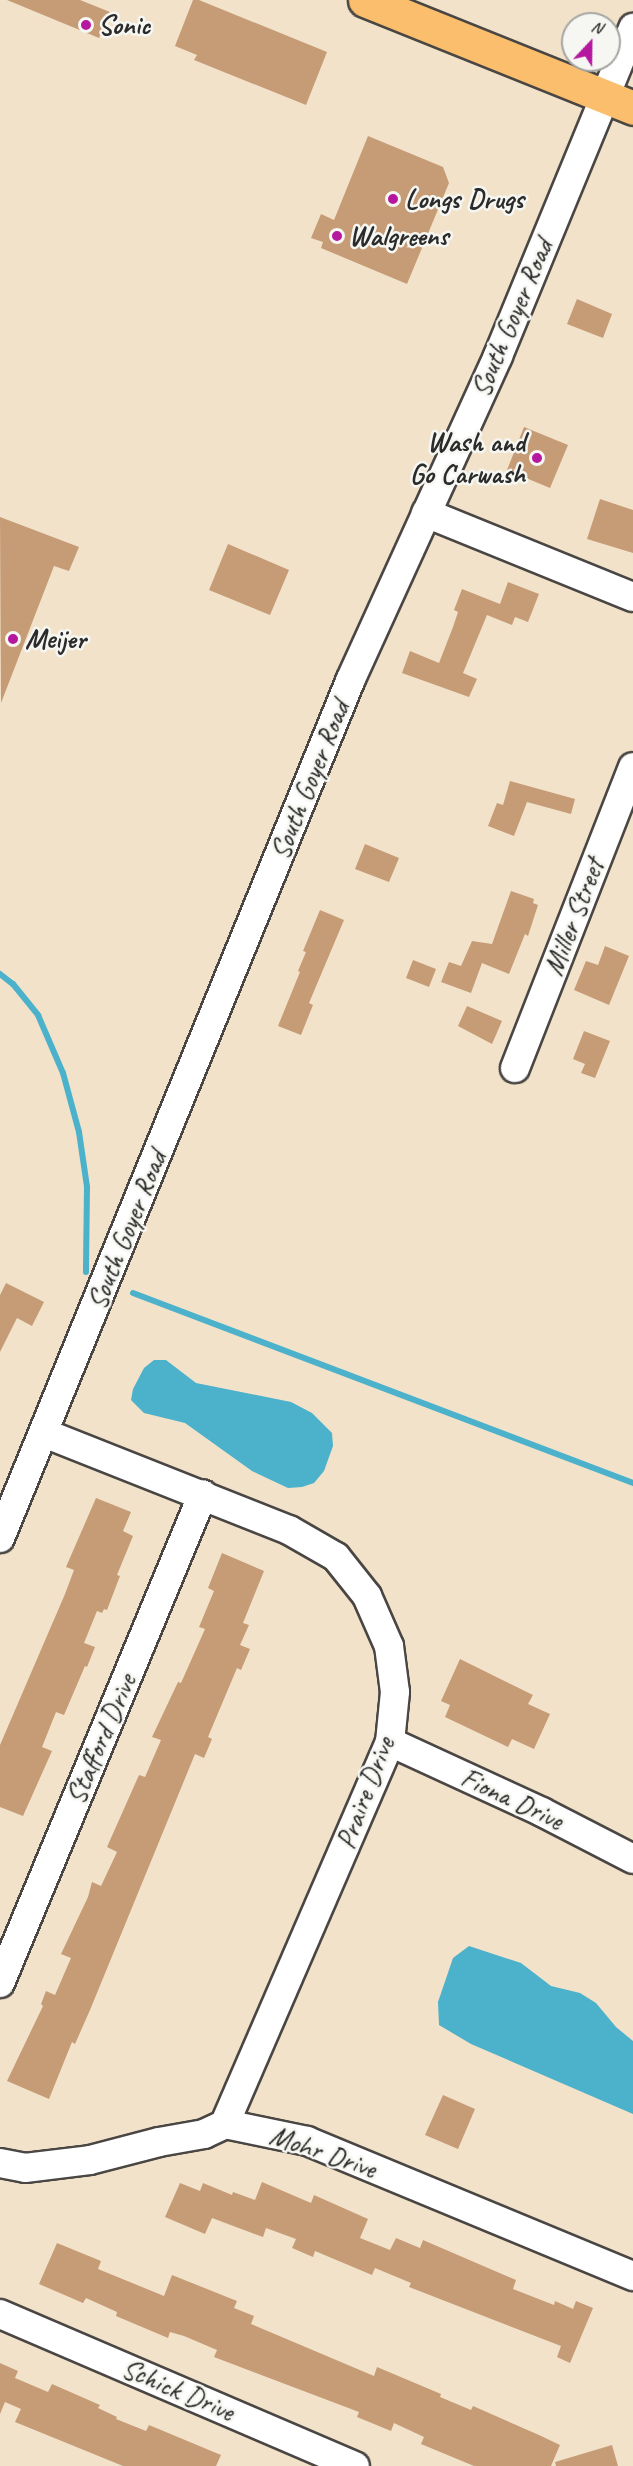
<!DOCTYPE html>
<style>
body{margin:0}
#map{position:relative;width:633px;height:2466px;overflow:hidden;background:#f2e2c9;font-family:Caveat,sans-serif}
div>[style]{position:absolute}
.water>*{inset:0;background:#4cb1cb}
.stream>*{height:6px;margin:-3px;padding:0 3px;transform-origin:3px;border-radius:3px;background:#4cb1cb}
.building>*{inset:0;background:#c69c77}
.roads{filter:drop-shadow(2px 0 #494643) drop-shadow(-2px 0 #494643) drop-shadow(0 2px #494643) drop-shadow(0 -2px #494643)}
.minor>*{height:28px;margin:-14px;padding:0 14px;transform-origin:14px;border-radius:14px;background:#fff}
.major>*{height:33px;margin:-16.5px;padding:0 16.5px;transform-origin:16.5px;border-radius:16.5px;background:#fabe6d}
.dots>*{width:16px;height:16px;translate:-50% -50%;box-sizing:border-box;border:3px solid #f6f6f2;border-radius:50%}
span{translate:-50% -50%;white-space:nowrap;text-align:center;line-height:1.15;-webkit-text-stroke:5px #f6f6f2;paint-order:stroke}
.poi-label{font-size:28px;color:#2b2b2b;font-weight:700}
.left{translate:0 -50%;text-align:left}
.right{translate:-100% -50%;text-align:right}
.street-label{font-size:28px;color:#2b2b2b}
.north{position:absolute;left:561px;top:12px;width:60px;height:60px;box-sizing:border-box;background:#f6f6f2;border:2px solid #a5a5a2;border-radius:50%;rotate:22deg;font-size:16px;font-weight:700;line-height:24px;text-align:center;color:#2b2b2b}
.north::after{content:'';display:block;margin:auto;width:21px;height:27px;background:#b5179e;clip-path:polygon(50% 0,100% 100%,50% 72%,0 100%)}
</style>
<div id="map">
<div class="water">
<i style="clip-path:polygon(154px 1360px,166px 1360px,196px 1383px,291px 1402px,312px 1413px,332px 1433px,333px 1446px,324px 1471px,314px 1483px,302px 1487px,288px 1488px,252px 1471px,185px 1423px,144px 1413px,131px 1400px,133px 1389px,144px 1368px)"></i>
<i style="clip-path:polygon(469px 1946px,521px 1963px,551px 1986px,580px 1993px,596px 2003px,616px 2027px,633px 2041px,633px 2114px,471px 2044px,439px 2025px,438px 2002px,453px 1958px)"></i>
</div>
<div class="stream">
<i style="left:0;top:974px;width:16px;rotate:38deg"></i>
<i style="left:13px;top:984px;width:40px;rotate:51deg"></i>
<i style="left:38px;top:1015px;width:63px;rotate:66.7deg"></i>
<i style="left:63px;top:1073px;width:61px;rotate:74.8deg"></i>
<i style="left:79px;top:1132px;width:56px;rotate:81.7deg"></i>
<i style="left:87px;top:1187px;width:85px;rotate:90.7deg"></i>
<i style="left:133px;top:1293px;width:535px;rotate:20.81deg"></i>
</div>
<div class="building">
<i style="clip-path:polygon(7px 0,80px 0,110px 12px,99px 38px)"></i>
<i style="clip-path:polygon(193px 0,199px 0,327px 52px,306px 105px,194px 60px,197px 55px,175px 46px)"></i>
<i style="clip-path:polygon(368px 136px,443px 167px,449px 183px,407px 284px,321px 248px,323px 242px,311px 238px,321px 214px,334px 220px)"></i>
<i style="clip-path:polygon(577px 299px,612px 314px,603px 338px,567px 324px)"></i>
<i style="clip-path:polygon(524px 427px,568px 445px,550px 488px,507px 470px)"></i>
<i style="clip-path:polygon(600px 499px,633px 510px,633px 553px,587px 539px)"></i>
<i style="clip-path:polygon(0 517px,79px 547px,69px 571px,54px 566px,1px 703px)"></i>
<i style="clip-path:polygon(228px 544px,289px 570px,270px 615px,209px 590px)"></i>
<i style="clip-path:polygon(508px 582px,539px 594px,528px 622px,515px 617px,512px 625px,487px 615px,463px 673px,477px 679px,469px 697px,402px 673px,410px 651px,439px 663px,453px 627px,458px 612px,454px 610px,462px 589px,500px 604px)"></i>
<i style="clip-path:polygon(510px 781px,575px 799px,571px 814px,527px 802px,514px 836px,488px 826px,497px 803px,503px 805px)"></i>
<i style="clip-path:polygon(365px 844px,399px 858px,389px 882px,355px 869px)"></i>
<i style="clip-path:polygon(511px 891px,534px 899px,533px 903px,538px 905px,528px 936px,525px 934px,509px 974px,482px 963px,471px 993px,441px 982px,449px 962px,461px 966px,472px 941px,492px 944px)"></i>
<i style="clip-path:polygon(320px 910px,344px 920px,309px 1003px,313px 1005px,301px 1035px,278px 1026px,300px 972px,298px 971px,306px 952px,303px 951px)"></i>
<i style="clip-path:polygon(605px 946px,629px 956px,609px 1005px,574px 990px,586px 961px,598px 965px)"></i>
<i style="clip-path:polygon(413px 960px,436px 969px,429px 987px,406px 978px)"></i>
<i style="clip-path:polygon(467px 1006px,502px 1021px,492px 1044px,458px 1026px)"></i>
<i style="clip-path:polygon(584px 1031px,610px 1041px,595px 1078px,581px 1073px,585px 1064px,573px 1059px)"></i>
<i style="clip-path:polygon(6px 1283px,44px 1302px,32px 1326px,17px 1318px,0 1352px,0 1295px)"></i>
<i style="clip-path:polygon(96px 1498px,131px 1512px,123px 1531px,133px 1536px,117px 1575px,120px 1576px,107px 1610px,104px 1609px,102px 1613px,97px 1611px,84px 1643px,95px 1647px,87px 1667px,85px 1666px,64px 1715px,56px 1712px,42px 1747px,52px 1751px,23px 1816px,0 1807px,0 1745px,65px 1594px,74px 1570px,66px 1567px)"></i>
<i style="clip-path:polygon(222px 1553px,264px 1571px,243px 1623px,249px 1625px,240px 1645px,250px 1649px,241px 1670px,237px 1668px,208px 1737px,212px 1739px,204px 1758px,195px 1754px,90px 2010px,75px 2044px,72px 2042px,49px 2099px,7px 2081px,43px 2006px,41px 2004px,46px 1991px,55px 1995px,71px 1958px,61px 1954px,88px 1897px,92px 1882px,101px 1886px,117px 1852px,107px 1847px,139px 1775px,145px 1777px,161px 1740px,152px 1737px,178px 1682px,181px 1683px,205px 1629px,199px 1627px,214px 1591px,208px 1588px)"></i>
<i style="clip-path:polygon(460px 1659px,533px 1695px,528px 1704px,550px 1714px,534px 1749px,512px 1739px,508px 1747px,445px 1717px,450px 1705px,441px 1701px)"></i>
<i style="clip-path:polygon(443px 2095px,475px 2109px,458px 2149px,425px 2135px)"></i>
<i style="clip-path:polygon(262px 2182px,311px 2203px,314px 2195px,368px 2219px,360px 2238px,390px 2250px,396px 2238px,420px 2248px,423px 2240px,516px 2280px,513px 2289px,554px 2305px,555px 2301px,573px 2309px,576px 2301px,593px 2308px,570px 2363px,557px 2357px,561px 2346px,409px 2287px,411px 2283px,375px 2268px,372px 2275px,315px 2251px,313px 2257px,292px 2248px,296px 2239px,266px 2228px,263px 2237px,212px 2218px,205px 2234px,165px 2217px,180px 2183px,200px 2191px,203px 2183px,232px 2195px,233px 2192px,255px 2200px)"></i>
<i style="clip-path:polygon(57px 2243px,101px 2261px,98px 2269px,164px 2296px,172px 2275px,237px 2301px,234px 2308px,254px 2316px,251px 2324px,374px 2376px,377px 2367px,441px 2394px,440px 2397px,471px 2410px,473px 2406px,539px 2435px,560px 2445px,551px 2466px,474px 2466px,421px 2444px,424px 2437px,394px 2423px,391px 2431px,357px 2417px,359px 2412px,214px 2357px,217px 2350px,184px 2336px,170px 2332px,168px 2338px,116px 2316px,117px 2312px,86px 2298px,83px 2303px,39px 2284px)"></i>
<i style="clip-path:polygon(0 2363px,18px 2371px,15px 2378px,48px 2392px,52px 2384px,100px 2405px,98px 2408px,117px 2417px,116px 2419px,146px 2431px,149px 2425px,221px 2455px,216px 2466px,123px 2466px,15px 2422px,21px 2409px,5px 2402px,0 2414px)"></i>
<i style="clip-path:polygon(612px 2445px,618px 2466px,556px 2466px,555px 2462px)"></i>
</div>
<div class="roads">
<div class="minor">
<i style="left:426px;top:513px;width:223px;rotate:22.1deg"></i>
<i style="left:515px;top:1068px;width:323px;rotate:-68.6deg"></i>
<i style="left:44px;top:1433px;width:264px;rotate:21.6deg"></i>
<i style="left:289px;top:1530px;width:54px;rotate:29.9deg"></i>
<i style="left:336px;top:1557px;width:50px;rotate:51.5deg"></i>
<i style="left:367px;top:1596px;width:55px;rotate:66.3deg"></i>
<i style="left:389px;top:1646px;width:46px;rotate:82.6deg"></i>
<i style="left:395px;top:1692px;width:50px;rotate:95.7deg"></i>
<i style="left:390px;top:1742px;width:416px;rotate:113.4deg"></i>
<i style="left:0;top:1538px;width:926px;rotate:-67.78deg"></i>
<i style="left:350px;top:681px;width:357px;rotate:-65.5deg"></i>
<i style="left:498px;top:356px;width:355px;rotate:-67.6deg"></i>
<i style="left:390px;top:1742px;width:167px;rotate:24.7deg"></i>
<i style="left:542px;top:1812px;width:102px;rotate:27.3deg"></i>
<i style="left:0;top:1983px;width:529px;rotate:-67.46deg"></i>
<i style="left:0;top:2163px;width:25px;rotate:11deg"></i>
<i style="left:25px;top:2168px;width:65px;rotate:-7deg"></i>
<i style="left:90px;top:2160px;width:71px;rotate:-14.6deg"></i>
<i style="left:159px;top:2142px;width:46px;rotate:-10.1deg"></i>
<i style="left:204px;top:2134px;width:23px;rotate:-25deg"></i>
<i style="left:225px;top:2124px;width:84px;rotate:11.7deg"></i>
<i style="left:307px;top:2141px;width:353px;rotate:22.5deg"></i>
<i style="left:0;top:2314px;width:386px;rotate:23.2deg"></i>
</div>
<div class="major">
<i style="left:365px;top:0;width:289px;rotate:21.9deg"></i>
</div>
</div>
<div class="dots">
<i style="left:86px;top:25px;background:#b5179e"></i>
<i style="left:393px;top:199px;background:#b5179e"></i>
<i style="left:337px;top:236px;background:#b5179e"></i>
<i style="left:537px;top:458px;background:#b5179e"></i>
<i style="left:13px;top:639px;background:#b5179e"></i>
</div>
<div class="poi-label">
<span class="left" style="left:98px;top:25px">Sonic</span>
<span class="left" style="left:405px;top:199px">Longs Drugs</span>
<span class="left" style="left:349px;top:236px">Walgreens</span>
<span class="right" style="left:525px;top:458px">Wash and<br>Go Carwash</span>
<span class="left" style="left:25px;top:639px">Meijer</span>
</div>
<div class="street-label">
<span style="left:512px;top:318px;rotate:-67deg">South Goyer Road</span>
<span style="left:310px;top:780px;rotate:-68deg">South Goyer Road</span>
<span style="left:574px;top:917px;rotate:-69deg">Miller Street</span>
<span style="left:127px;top:1230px;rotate:-68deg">South Goyer Road</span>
<span style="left:101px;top:1739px;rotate:-67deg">Stafford Drive</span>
<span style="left:365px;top:1793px;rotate:-69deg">Praire Drive</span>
<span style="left:512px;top:1799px;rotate:25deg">Fiona Drive</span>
<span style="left:323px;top:2152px;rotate:19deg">Mohr Drive</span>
<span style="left:178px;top:2390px;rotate:23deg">Schick Drive</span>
</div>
<div class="north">N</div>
</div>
